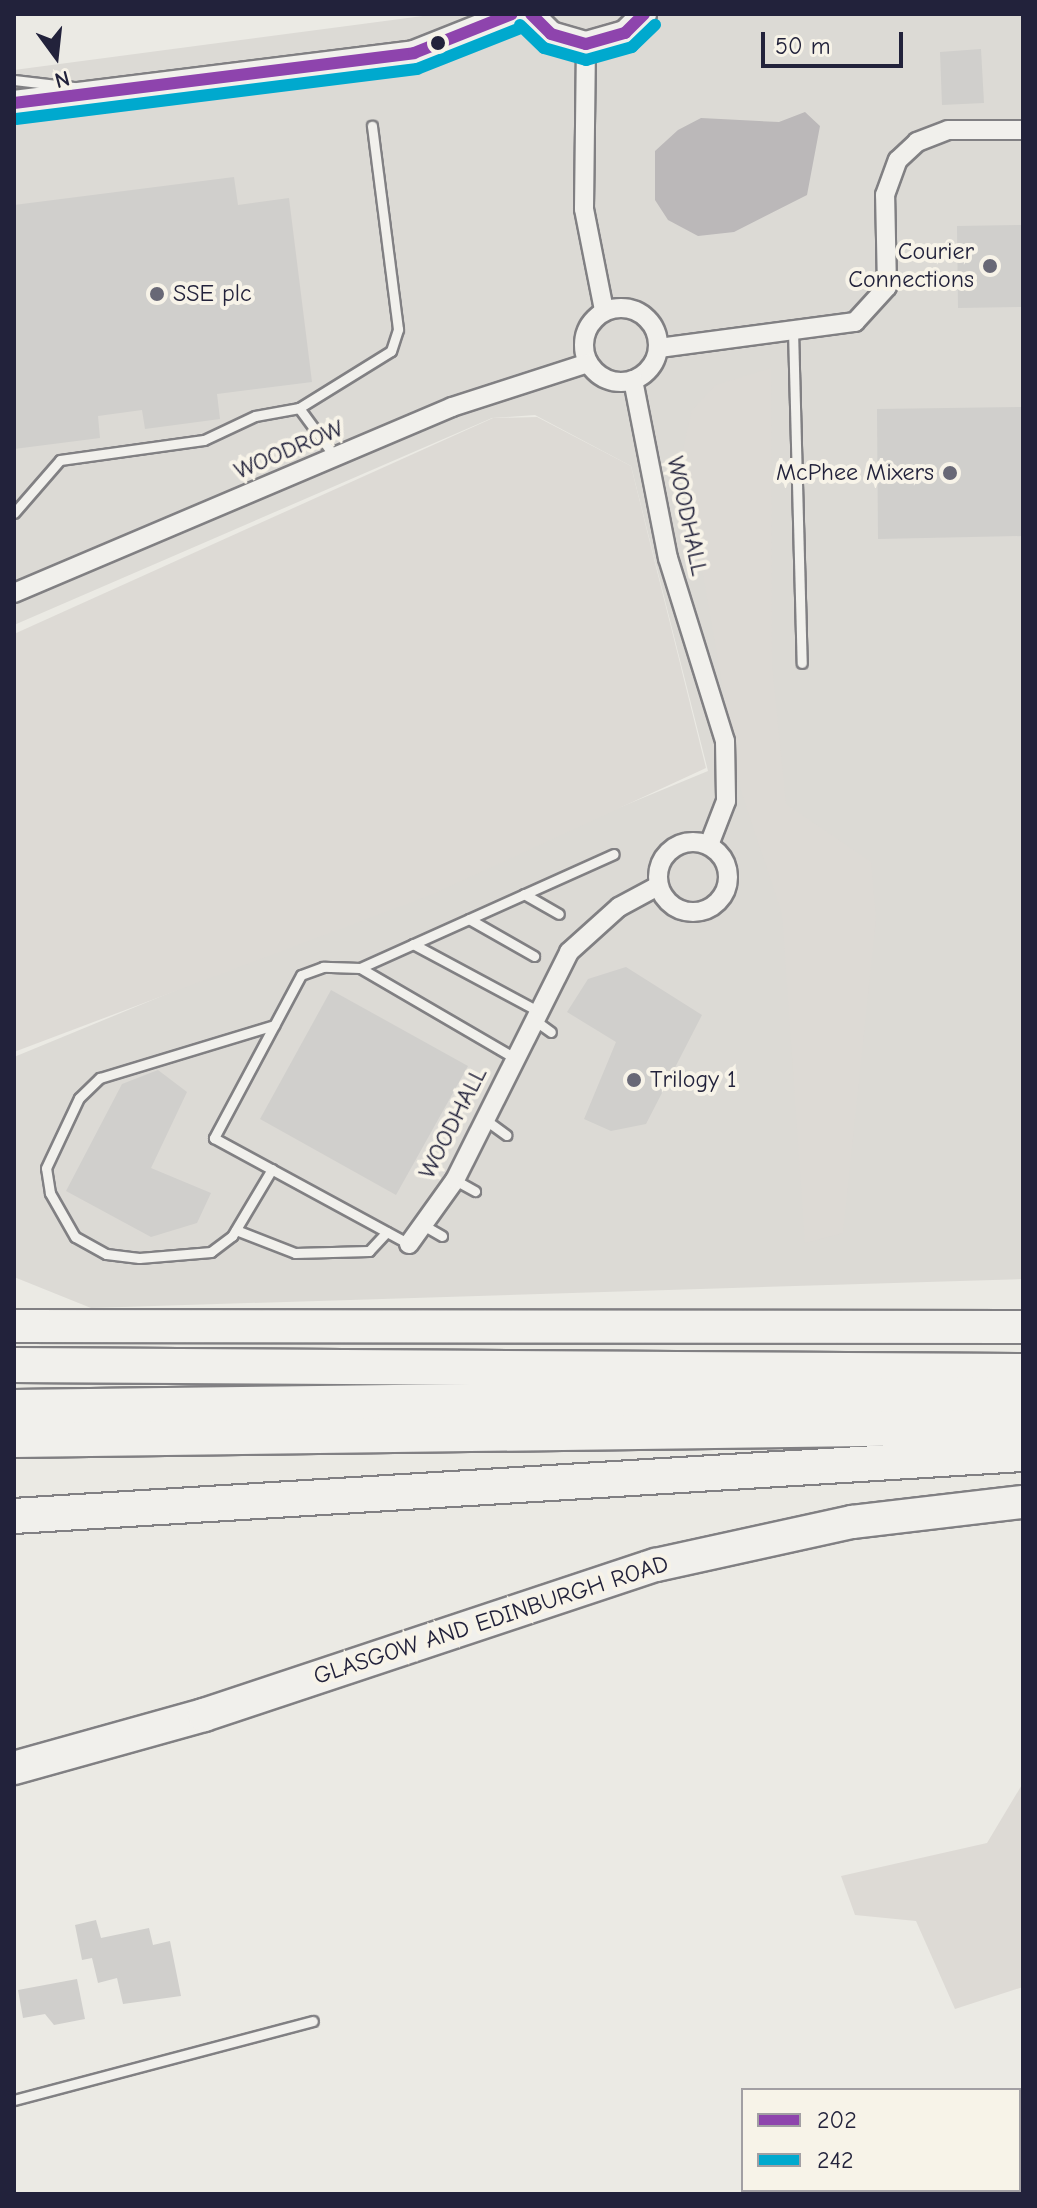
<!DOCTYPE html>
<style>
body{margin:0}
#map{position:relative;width:1037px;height:2208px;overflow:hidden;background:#ebeae4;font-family:"Comic Neue",sans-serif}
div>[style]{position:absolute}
.built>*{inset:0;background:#dcdad5}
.green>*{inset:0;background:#dddad5}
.water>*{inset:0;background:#bbb8b9}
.building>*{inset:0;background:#d0cfcc}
.roads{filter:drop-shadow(2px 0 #818083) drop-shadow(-2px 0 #818083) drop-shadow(0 2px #818083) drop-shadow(0 -2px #818083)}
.service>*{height:9px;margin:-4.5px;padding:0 4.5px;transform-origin:4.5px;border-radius:4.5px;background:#f1f0ec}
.minor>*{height:18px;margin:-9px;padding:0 9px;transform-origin:9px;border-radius:9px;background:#f1f0ec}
.minor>.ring{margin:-9px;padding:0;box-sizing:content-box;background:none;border:18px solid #f1f0ec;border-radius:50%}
.tertiary>*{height:24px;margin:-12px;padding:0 12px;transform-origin:12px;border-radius:12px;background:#f1f0ec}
.trunk>*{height:32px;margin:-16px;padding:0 16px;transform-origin:16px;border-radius:16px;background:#f1f0ec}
.motorway>*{height:34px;margin:-17px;padding:0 17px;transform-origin:17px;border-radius:17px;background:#f1f0ec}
.bus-1>*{height:12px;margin:-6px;padding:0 6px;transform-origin:6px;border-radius:6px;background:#8e44ad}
.bus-2>*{height:12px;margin:-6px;padding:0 6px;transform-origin:6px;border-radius:6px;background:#00a9ce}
.dots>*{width:22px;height:22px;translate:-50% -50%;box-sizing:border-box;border:4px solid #f7f3e8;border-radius:50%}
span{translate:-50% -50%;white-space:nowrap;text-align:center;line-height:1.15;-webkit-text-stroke:8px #f7f3e8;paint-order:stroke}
.poi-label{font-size:24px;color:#22223b}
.right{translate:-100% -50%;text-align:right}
.left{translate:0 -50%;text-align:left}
.street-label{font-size:24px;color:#22223b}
.frame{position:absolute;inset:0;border:16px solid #22223b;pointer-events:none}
.legend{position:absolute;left:741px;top:2088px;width:280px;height:104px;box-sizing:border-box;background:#f7f3e8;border:2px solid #a29fa3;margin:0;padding:10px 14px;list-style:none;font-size:24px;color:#22223b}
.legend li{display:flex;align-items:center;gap:16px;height:40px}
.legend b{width:40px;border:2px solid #a29fa3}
.north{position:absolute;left:16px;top:16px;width:80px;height:80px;-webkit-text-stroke:6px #f7f3e8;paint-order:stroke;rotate:165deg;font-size:22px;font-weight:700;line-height:32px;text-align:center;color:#22223b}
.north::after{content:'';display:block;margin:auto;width:28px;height:36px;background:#22223b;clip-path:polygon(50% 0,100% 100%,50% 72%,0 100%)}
.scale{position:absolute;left:761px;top:32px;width:142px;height:36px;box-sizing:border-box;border:4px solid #22223b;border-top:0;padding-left:10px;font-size:24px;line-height:28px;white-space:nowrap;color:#22223b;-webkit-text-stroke:6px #f7f3e8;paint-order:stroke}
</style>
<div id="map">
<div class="built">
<i style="clip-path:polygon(438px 14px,1023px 14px,1023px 1279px,91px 1308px,14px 1277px,14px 1057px,708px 771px,631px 466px,535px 415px,492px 418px,14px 625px,14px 70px)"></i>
</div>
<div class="green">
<i style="clip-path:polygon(771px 368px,772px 665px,786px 804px,871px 862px,876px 918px,843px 1233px,805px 1243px,782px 913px,741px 791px,682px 454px,692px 410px,716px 385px)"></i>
<i style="clip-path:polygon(537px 417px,631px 466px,706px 768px,433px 894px,14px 1052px,14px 634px,493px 418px)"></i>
<i style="clip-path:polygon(1023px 1783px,1023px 1987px,955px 2009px,916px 1921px,855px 1915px,841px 1876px,987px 1843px)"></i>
</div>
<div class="water">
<i style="clip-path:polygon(805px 112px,820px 126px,807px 195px,734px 232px,698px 236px,668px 220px,655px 200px,655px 151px,678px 130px,701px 118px,779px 122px)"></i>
</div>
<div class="building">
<i style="clip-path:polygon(981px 49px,984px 103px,942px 105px,940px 52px)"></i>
<i style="clip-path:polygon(234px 177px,238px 205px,289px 198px,312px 382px,217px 394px,220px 419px,145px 429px,142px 410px,98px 416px,100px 438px,14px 449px,14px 205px)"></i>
<i style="clip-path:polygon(1023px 225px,1023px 307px,958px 308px,957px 226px)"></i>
<i style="clip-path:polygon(1023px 407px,1023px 536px,878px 539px,877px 409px)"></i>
<i style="clip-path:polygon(626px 967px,702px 1015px,646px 1124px,611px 1131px,584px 1119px,616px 1042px,567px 1012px,588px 979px)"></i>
<i style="clip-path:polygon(331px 990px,468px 1066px,396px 1195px,260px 1119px)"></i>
<i style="clip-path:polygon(158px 1070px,187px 1092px,151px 1168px,211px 1193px,197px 1223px,151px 1237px,66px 1191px,122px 1084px)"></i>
<i style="clip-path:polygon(96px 1920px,101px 1938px,149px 1928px,153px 1945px,170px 1941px,181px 1996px,123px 2004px,117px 1978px,98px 1983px,92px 1958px,82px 1960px,75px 1925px)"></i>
<i style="clip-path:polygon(77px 1979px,85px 2019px,54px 2025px,45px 2014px,23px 2018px,18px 1990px)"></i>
</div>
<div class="roads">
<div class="service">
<i style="left:14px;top:80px;width:60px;rotate:6.7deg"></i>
<i style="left:793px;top:330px;width:333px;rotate:88.5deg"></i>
<i style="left:299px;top:408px;width:108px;rotate:-31.8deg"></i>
<i style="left:391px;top:351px;width:23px;rotate:-72deg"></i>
<i style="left:398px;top:329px;width:205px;rotate:-97.3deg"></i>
<i style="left:14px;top:513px;width:70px;rotate:-49deg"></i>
<i style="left:60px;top:460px;width:145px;rotate:-7.9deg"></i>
<i style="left:204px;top:440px;width:56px;rotate:-25.2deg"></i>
<i style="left:255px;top:416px;width:45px;rotate:-10.3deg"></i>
<i style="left:299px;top:408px;width:61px;rotate:53.7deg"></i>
<i style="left:524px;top:894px;width:40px;rotate:29.7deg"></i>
<i style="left:469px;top:919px;width:75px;rotate:29.6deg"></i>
<i style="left:413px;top:944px;width:142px;rotate:28.2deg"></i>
<i style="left:360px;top:968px;width:37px;rotate:-178deg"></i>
<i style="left:323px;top:967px;width:23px;rotate:160deg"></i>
<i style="left:301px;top:975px;width:185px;rotate:118.1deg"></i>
<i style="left:214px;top:1138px;width:222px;rotate:28.5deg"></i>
<i style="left:533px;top:1019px;width:22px;rotate:36deg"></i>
<i style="left:513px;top:1057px;width:177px;rotate:-149.8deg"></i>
<i style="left:360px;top:968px;width:278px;rotate:-24.2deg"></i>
<i style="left:483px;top:1118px;width:29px;rotate:36deg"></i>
<i style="left:272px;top:1169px;width:78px;rotate:120.8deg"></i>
<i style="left:232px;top:1236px;width:26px;rotate:143deg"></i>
<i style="left:211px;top:1252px;width:72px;rotate:175.2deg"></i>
<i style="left:139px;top:1258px;width:33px;rotate:-173deg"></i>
<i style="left:106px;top:1254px;width:35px;rotate:-151deg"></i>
<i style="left:75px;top:1237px;width:51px;rotate:-119.6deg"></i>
<i style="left:50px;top:1193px;width:25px;rotate:-99deg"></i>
<i style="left:46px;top:1168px;width:77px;rotate:-64.8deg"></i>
<i style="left:79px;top:1098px;width:29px;rotate:-44deg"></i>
<i style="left:100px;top:1078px;width:182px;rotate:-16.9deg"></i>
<i style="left:455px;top:1180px;width:23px;rotate:29deg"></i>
<i style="left:423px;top:1225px;width:22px;rotate:30deg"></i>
<i style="left:236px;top:1230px;width:63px;rotate:21.3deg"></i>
<i style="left:295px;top:1253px;width:74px;rotate:-1.5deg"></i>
<i style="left:369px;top:1251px;width:26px;rotate:-47deg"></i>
<i style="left:14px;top:2100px;width:309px;rotate:-14.8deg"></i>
</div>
<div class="minor">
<i style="left:586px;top:44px;width:165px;rotate:90.7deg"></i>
<i style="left:584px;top:209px;width:103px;rotate:78.8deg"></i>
<i class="ring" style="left:584px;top:308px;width:56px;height:56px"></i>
<i style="left:659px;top:348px;width:198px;rotate:-7.6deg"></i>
<i style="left:855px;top:322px;width:47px;rotate:-47.6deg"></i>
<i style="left:887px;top:287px;width:92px;rotate:-91.2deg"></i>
<i style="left:885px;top:195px;width:37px;rotate:-70deg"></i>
<i style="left:898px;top:160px;width:26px;rotate:-43deg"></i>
<i style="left:917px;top:142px;width:33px;rotate:-21deg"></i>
<i style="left:948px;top:130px;width:75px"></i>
<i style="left:633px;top:380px;width:181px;rotate:78.9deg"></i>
<i style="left:668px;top:558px;width:192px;rotate:72.7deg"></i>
<i style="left:725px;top:741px;width:60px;rotate:89deg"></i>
<i style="left:726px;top:801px;width:47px;rotate:111.1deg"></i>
<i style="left:14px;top:593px;width:476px;rotate:-23deg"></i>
<i style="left:452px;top:407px;width:143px;rotate:-17.9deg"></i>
<i class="ring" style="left:658px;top:842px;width:52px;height:52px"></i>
<i style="left:409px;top:1244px;width:79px;rotate:-54.3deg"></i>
<i style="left:455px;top:1180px;width:255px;rotate:-63.4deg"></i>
<i style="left:569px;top:952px;width:67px;rotate:-42deg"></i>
<i style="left:619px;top:907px;width:44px;rotate:-28.3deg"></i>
</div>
<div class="tertiary">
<i style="left:531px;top:14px;width:28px;rotate:45deg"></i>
<i style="left:551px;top:34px;width:36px;rotate:16deg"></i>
<i style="left:586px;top:44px;width:41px;rotate:-15.8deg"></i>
<i style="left:625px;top:33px;width:27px;rotate:-45deg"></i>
<i style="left:14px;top:103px;width:403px;rotate:-7.1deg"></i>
<i style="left:414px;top:53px;width:105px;rotate:-21.7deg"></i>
</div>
<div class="trunk">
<i style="left:14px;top:1326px;width:1009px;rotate:0.06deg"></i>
<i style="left:14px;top:1768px;width:197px;rotate:-15.6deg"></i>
<i style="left:204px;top:1715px;width:476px;rotate:-18.4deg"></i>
<i style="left:656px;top:1565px;width:201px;rotate:-12.4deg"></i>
<i style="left:852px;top:1522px;width:172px;rotate:-6.7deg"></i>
</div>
<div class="motorway">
<i style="left:14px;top:1365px;width:1008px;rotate:0.34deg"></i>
<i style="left:14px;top:1407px;width:1009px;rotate:-0.74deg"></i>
<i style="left:14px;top:1440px;width:1009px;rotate:-0.74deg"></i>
<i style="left:14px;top:1516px;width:1011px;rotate:-3.52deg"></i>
</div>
</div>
<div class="bus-1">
<i style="left:531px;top:14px;width:28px;rotate:45deg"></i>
<i style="left:551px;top:34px;width:36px;rotate:16deg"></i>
<i style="left:586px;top:44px;width:41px;rotate:-15.8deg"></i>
<i style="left:625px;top:33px;width:27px;rotate:-45deg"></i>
<i style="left:14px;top:103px;width:403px;rotate:-7.1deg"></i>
<i style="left:414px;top:53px;width:105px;rotate:-21.7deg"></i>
</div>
<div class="bus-2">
<i style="left:520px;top:25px;width:33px;rotate:44deg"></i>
<i style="left:544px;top:48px;width:44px;rotate:15.9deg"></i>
<i style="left:586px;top:60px;width:48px;rotate:-15.8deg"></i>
<i style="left:632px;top:47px;width:32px;rotate:-44deg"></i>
<i style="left:16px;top:119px;width:404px;rotate:-7.1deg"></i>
<i style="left:417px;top:69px;width:109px;rotate:-21.6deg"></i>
</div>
<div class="dots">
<i style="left:438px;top:43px;background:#22223b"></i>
<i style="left:990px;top:266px;background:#686876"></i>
<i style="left:157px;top:294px;background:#686876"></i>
<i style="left:950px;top:473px;background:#686876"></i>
<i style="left:634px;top:1080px;background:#686876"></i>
</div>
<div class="poi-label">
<span class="right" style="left:974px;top:266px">Courier<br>Connections</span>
<span class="left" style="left:173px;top:294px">SSE plc</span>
<span class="right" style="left:934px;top:473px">McPhee Mixers</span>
<span class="left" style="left:650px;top:1080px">Trilogy 1</span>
</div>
<div class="street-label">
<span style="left:289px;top:450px;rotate:-23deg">WOODROW</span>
<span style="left:687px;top:516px;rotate:78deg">WOODHALL</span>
<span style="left:453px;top:1123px;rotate:-63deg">WOODHALL</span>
<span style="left:491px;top:1620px;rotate:-18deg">GLASGOW AND EDINBURGH ROAD</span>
</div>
<div class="frame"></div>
<ul class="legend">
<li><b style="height:10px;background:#8e44ad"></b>202</li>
<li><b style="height:10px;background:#00a9ce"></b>242</li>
</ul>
<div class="north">N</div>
<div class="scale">50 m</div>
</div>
